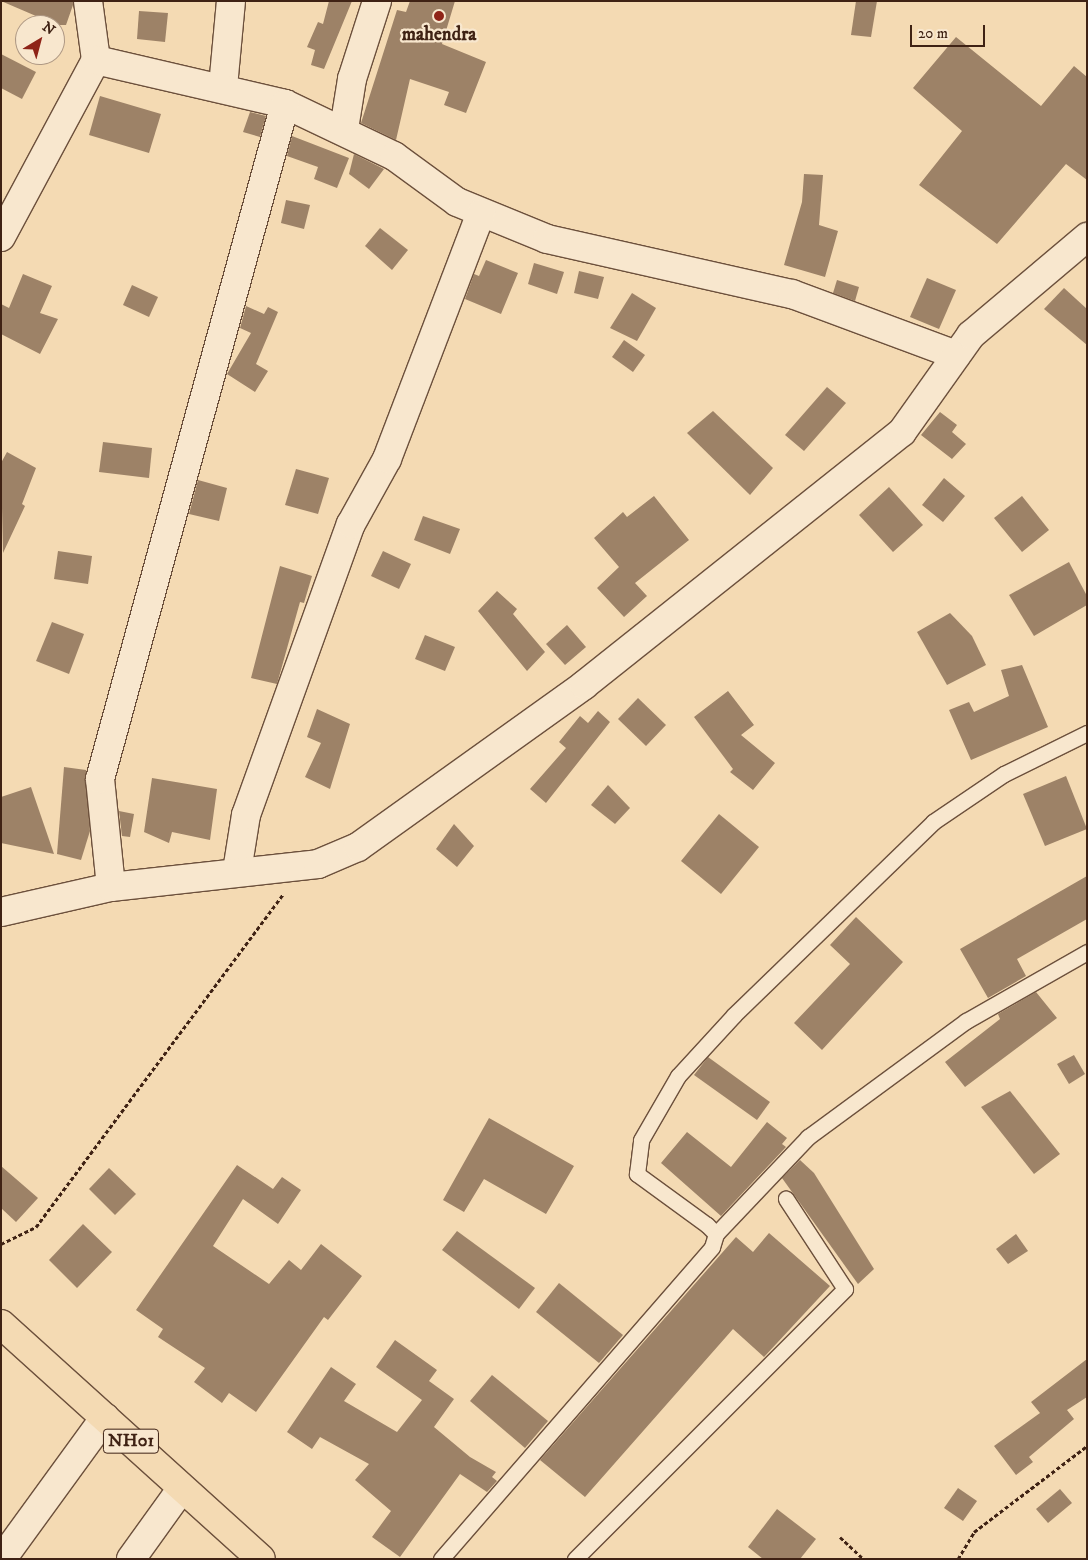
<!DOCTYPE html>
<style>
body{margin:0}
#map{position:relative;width:1088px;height:1560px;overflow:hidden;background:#f4dab3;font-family:"IM FELL DW Pica",serif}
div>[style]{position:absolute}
.building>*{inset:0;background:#9d8267}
.path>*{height:3px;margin-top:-1.5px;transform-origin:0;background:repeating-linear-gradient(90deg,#3f2214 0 4px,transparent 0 6.5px)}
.roads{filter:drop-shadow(1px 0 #6c503c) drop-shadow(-1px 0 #6c503c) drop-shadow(0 1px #6c503c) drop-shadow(0 -1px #6c503c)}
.lane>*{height:15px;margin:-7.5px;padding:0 7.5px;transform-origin:7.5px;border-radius:7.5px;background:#f8e7ce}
.street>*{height:28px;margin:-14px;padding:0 14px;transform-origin:14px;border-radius:14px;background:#f8e7ce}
.highway>*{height:28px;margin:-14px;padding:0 14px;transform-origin:14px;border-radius:14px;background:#f4dab3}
.dots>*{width:14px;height:14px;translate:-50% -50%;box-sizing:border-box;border:2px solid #f8e7ce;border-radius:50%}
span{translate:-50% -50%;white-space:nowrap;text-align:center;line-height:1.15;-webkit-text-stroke:4.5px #f8e7ce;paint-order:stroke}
.shield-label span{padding:1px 4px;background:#f8e7ce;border:1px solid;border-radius:4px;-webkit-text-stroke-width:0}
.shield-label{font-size:18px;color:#3f2214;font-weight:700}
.poi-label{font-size:19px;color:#3f2214;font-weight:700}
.frame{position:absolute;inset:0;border:2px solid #3f2214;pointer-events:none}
.north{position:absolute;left:15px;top:15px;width:50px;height:50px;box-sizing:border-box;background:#f8e7ce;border:1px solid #ae9884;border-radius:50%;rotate:37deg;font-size:14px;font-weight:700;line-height:20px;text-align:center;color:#3f2214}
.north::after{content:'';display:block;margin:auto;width:18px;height:22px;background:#8f2418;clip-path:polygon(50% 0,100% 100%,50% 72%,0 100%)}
.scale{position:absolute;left:910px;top:25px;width:75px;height:22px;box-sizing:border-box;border:2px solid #3f2214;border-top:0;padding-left:6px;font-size:15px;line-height:18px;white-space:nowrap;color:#3f2214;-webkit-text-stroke:4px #f8e7ce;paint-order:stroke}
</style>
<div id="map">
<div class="building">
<i style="clip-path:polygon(1px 1px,73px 1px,73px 5px,66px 25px,41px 25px,43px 19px)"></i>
<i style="clip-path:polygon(329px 1px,352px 1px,324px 69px,311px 65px,315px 50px,307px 47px,318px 22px,323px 24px)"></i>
<i style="clip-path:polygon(410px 1px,455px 1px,442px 44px,486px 62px,466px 113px,444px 105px,449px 92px,410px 79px,396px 140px,361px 123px,397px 10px,406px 12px)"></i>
<i style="clip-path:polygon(856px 1px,877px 1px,871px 37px,851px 35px)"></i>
<i style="clip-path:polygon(139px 11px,168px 13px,165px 42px,137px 39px)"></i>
<i style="clip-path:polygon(956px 37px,1041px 106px,1074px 66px,1087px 77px,1087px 180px,1066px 164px,997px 244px,919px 185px,962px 131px,913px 88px)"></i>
<i style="clip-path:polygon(1px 54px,36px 72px,22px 99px,1px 88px)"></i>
<i style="clip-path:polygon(100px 96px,161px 114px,149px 153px,89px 135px)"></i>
<i style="clip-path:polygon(250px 112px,266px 116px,260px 137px,243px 132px)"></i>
<i style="clip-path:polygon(292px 136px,349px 158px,337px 188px,314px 179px,318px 167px,287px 156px)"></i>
<i style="clip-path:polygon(354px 154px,384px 169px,369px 189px,349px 174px)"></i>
<i style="clip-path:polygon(804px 174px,823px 175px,819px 225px,838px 231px,825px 277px,784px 265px,802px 202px)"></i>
<i style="clip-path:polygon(286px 200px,310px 205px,304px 229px,281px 223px)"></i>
<i style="clip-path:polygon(380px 228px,408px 250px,392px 270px,365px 246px)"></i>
<i style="clip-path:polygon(486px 260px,518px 273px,501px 314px,465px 299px,474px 274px,479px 276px)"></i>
<i style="clip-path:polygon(534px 263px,564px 272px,557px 294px,528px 284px)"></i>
<i style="clip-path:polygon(579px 271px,604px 277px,598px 299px,574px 293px)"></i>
<i style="clip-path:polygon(23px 274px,52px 286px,40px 313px,58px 319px,40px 354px,1px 334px,1px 304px,9px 308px)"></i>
<i style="clip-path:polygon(927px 278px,956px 290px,939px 329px,910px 317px)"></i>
<i style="clip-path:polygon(837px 280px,859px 287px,855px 301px,833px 293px)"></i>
<i style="clip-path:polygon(132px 285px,158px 297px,149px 317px,123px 305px)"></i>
<i style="clip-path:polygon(1064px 288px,1087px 309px,1087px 345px,1044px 309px)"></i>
<i style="clip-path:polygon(632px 293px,656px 308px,637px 341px,610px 328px)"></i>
<i style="clip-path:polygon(246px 306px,264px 314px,268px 307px,278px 312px,256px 364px,268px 371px,255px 392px,227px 374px,251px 333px,240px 328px)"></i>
<i style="clip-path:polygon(624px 340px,645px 355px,633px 372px,612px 357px)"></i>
<i style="clip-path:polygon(827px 387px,846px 403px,804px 451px,785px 435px)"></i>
<i style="clip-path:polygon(713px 411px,773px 468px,750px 495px,687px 433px)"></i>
<i style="clip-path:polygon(940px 412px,957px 425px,952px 432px,966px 444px,952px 459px,921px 435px)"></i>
<i style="clip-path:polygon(103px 442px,152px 448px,149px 478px,99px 472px)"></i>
<i style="clip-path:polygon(7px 452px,36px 468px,22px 504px,25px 506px,3px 553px,1px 463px)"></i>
<i style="clip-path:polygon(296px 469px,329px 478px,318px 514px,285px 505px)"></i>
<i style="clip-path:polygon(944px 478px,965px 496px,943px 522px,922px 505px)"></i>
<i style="clip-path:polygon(198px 480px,227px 488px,219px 521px,189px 514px)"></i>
<i style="clip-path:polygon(889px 487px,923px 525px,893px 552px,859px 515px)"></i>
<i style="clip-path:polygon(654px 496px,689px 540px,635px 583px,647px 596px,624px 617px,597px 588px,619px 567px,594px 538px,623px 512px,627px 517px)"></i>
<i style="clip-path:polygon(1022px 496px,1049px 530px,1022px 552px,994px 518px)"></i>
<i style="clip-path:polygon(423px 516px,460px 529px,450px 554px,414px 540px)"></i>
<i style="clip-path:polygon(58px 551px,92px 556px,88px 584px,54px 579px)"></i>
<i style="clip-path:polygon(383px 551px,411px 564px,399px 589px,371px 576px)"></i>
<i style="clip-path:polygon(1069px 562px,1087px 596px,1087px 605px,1034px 636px,1009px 595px)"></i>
<i style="clip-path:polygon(280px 566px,312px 576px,304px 603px,300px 602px,277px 684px,251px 678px)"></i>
<i style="clip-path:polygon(497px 591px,517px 609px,513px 614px,545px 652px,527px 671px,478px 611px)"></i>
<i style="clip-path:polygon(950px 613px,972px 636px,986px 665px,947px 685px,917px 632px)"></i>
<i style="clip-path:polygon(52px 622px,84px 634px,69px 674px,36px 661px)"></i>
<i style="clip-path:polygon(567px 625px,586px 647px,565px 665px,546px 644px)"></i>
<i style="clip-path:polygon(425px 635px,455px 647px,445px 671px,415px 659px)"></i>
<i style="clip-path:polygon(1022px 665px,1048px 727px,971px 760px,949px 710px,969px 702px,974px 712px,1009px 696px,1001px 670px)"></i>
<i style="clip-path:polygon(728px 691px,754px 725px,741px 735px,775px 763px,753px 790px,730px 772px,733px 769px,694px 717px)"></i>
<i style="clip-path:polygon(638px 698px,666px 725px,646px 746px,618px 719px)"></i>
<i style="clip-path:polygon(317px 709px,350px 724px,330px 789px,305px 777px,321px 743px,307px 737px)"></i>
<i style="clip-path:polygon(598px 711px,610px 722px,546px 803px,530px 789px,566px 748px,559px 742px,580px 716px,588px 723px)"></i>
<i style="clip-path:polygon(64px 767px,86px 770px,90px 831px,81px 860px,57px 854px)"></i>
<i style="clip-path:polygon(1066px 776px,1087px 829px,1045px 846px,1023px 794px)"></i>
<i style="clip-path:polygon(152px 778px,217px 789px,210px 840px,172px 832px,169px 843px,144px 832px)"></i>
<i style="clip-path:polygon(608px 785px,630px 808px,615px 824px,591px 805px)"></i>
<i style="clip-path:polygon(31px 787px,54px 854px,1px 843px,1px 797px)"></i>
<i style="clip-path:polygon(119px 811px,134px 814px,130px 837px,122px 836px)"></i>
<i style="clip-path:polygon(719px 814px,759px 847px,721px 894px,681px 861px)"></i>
<i style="clip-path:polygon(454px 824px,474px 846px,457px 867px,436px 849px)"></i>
<i style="clip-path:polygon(1087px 876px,1087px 919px,1017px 959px,1026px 976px,988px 998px,960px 949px)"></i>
<i style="clip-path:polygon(856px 917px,903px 962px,822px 1050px,794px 1023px,850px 964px,830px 945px)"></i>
<i style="clip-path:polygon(1036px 992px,1057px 1018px,965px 1087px,945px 1062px,1000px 1019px,998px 1014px)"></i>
<i style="clip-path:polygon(1074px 1055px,1085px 1074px,1069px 1084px,1057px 1064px)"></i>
<i style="clip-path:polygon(708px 1057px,770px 1102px,757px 1120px,694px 1075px)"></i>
<i style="clip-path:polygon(1010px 1091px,1060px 1154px,1034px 1174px,981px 1107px)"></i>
<i style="clip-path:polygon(489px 1118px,574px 1166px,546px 1214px,484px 1179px,464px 1212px,443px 1200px)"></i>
<i style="clip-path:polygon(767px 1122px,787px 1138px,782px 1144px,786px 1147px,721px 1216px,661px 1163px,687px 1132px,731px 1167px)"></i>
<i style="clip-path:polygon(800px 1160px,814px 1173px,874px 1269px,858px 1284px,782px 1178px)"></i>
<i style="clip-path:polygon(237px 1165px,273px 1189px,282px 1177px,301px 1190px,278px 1224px,243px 1199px,213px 1246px,269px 1284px,289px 1260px,301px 1270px,321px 1244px,362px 1276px,328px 1320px,324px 1317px,256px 1412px,229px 1393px,222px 1403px,194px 1382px,205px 1368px,158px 1337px,163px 1329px,136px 1310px)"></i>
<i style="clip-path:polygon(1px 1166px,38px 1198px,16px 1222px,1px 1208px)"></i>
<i style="clip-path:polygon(109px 1168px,136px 1194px,115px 1215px,89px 1189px)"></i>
<i style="clip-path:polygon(83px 1224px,112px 1252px,77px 1288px,49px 1260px)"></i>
<i style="clip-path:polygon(457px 1231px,535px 1288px,519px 1309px,442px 1250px)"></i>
<i style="clip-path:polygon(769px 1233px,830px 1286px,764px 1357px,733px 1329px,585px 1497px,540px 1460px,736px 1237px,753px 1252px)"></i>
<i style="clip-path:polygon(1016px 1234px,1028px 1251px,1008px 1264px,996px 1249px)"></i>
<i style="clip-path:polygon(559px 1283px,623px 1335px,599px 1363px,536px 1312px)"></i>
<i style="clip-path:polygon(395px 1340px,437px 1370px,429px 1381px,454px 1399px,434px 1427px,470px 1457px,496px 1472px,492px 1477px,497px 1481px,487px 1492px,460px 1474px,400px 1557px,372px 1537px,391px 1511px,355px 1480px,369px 1464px,320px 1437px,312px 1449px,287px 1432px,331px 1367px,356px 1384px,344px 1401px,397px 1432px,422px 1400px,376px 1367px)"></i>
<i style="clip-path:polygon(1087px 1359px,1087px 1397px,1067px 1410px,1074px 1419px,1029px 1457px,1033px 1462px,1016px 1475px,994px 1446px,1040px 1413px,1031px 1402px)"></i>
<i style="clip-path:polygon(492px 1375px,548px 1421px,525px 1448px,470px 1401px)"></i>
<i style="clip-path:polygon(958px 1488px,977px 1501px,963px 1521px,944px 1508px)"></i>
<i style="clip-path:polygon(1060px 1489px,1072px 1503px,1048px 1523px,1036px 1509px)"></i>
<i style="clip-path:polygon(777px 1509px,816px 1539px,800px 1559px,763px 1559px,748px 1547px)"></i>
</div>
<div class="path">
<i style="left:1px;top:1244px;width:39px;rotate:-26deg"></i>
<i style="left:36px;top:1227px;width:414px;rotate:-53.4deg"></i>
<i style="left:840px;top:1537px;width:33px;rotate:43deg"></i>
<i style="left:958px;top:1559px;width:31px;rotate:-59deg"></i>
<i style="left:974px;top:1532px;width:142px;rotate:-37.3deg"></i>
</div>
<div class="roads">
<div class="lane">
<i style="left:716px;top:1234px;width:134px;rotate:-46.5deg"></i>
<i style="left:808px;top:1137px;width:196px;rotate:-36.3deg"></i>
<i style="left:966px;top:1021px;width:139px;rotate:-29.7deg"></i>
<i style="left:441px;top:1559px;width:413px;rotate:-49deg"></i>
<i style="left:712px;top:1247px;width:14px;rotate:-73deg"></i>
<i style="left:716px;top:1234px;width:13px;rotate:-135deg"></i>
<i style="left:707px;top:1225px;width:87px;rotate:-143.9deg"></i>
<i style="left:637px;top:1174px;width:34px;rotate:-83deg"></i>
<i style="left:641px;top:1140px;width:74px;rotate:-60deg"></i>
<i style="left:678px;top:1076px;width:83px;rotate:-47.4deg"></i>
<i style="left:734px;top:1015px;width:277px;rotate:-44.1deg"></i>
<i style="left:933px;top:822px;width:86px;rotate:-34.1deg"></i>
<i style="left:1004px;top:774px;width:93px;rotate:-26.3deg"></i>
<i style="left:575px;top:1559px;width:382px;rotate:-45deg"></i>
<i style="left:845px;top:1289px;width:108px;rotate:-123.2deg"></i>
</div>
<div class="street">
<i style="left:88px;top:1px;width:60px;rotate:82.3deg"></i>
<i style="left:223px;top:87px;width:86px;rotate:-84.7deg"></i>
<i style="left:344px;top:129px;width:51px;rotate:-80.9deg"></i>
<i style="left:352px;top:79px;width:82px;rotate:-72.2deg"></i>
<i style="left:1px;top:237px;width:201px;rotate:-61.8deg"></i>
<i style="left:96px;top:60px;width:194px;rotate:13.1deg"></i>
<i style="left:285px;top:104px;width:121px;rotate:25.5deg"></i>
<i style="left:394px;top:156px;width:78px;rotate:36.1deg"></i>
<i style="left:457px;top:202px;width:97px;rotate:22.3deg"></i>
<i style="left:547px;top:239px;width:251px;rotate:12.7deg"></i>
<i style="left:792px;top:294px;width:175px;rotate:20.4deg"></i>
<i style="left:237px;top:871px;width:57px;rotate:-80.9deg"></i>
<i style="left:246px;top:815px;width:309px;rotate:-70.2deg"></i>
<i style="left:351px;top:524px;width:74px;rotate:-61deg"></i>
<i style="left:387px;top:459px;width:263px;rotate:-69.1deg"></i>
<i style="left:111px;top:887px;width:109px;rotate:-95.8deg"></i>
<i style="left:100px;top:779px;width:700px;rotate:-74.67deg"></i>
<i style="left:1px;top:912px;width:113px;rotate:-12.8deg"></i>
<i style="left:111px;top:887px;width:208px;rotate:-6.3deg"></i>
<i style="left:318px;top:864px;width:43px;rotate:-23deg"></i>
<i style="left:358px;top:847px;width:278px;rotate:-35.6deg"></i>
<i style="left:584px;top:685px;width:406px;rotate:-38.5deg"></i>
<i style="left:902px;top:432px;width:119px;rotate:-54.6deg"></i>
<i style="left:971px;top:335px;width:152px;rotate:-40.2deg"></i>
<i style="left:2px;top:1559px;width:175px;rotate:-54deg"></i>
<i style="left:131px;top:1559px;width:87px;rotate:-54.3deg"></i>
</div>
<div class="highway">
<i style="left:1px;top:1324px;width:350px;rotate:42.1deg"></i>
</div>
</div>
<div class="dots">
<i style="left:439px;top:16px;background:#8f2418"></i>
</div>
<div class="shield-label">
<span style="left:131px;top:1441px">NH01</span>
</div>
<div class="poi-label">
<span style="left:439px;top:35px">mahendra</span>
</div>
<div class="frame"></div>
<div class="north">N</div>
<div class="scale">20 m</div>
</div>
